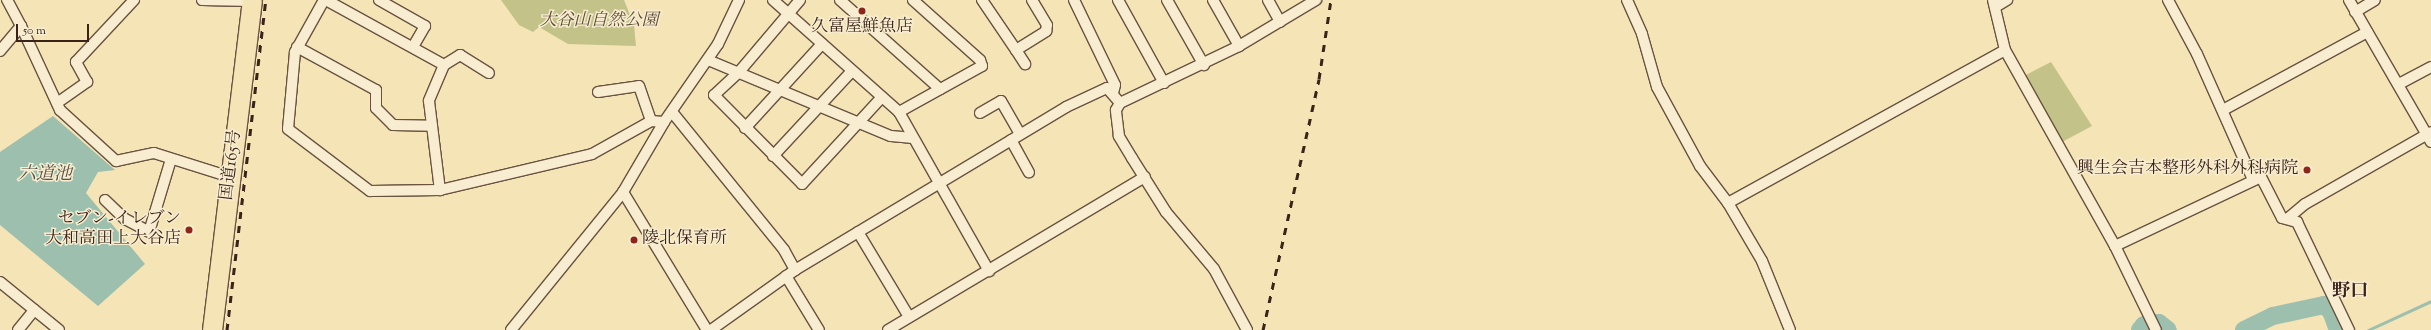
<!DOCTYPE html>
<meta charset="utf-8">
<style>
body{margin:0}
#map{position:relative;width:2431px;height:330px;overflow:hidden;background:#f4e4b6;font-family:"Sorts Mill Goudy","Noto Serif JP",serif}
div>[style]{position:absolute}
.green>*{inset:0;background:#c2c289}
.water>*{inset:0;background:#9cbfae}
.stream>*{height:3px;margin:-1.5px;padding:0 1.5px;transform-origin:1.5px;border-radius:1.5px;background:#9cbfae}
.river>*{height:18px;margin:-9px;padding:0 9px;transform-origin:9px;border-radius:9px;background:#9cbfae}
.roads{filter:drop-shadow(1px 0 #695340) drop-shadow(-1px 0 #695340) drop-shadow(0 1px #695340) drop-shadow(0 -1px #695340)}
.street>*{height:10px;margin:-5px;padding:0 5px;transform-origin:5px;border-radius:5px;background:#f8edd0}
.highway>*{height:19px;margin:-9.5px;padding:0 9.5px;transform-origin:9.5px;border-radius:9.5px;background:#f4e4b6}
.rail>*{height:3px;margin-top:-1.5px;transform-origin:0;background:repeating-linear-gradient(90deg,#3b2319 0 7px,transparent 0 14px)}
.dots>*{width:11px;height:11px;translate:-50% -50%;box-sizing:border-box;border:2px solid #f8edd0;border-radius:50%}
span{translate:-50% -50%;white-space:nowrap;text-align:center;line-height:1.15;-webkit-text-stroke:3px #f8edd0;paint-order:stroke}
.park-label{font-size:17px;color:#5d4b35;font-style:italic}
.poi-label{font-size:17px;color:#3b2319}
.right{translate:-100% -50%;text-align:right}
.left{translate:0 -50%;text-align:left}
.street-label{font-size:17px;color:#3b2319}
.water-label{font-size:18px;color:#585246;font-style:italic}
.neighbourhood-label{font-size:18px;color:#3b2319;font-weight:700}
.scale{position:absolute;left:16px;top:24px;width:73px;height:18px;box-sizing:border-box;border:2px solid #3b2319;border-top:0;padding-left:5px;font-size:12px;line-height:14px;white-space:nowrap;color:#3b2319;-webkit-text-stroke:3px #f8edd0;paint-order:stroke}
</style>
<div id="map">
<div class="green">
<i style="clip-path:polygon(501px 0,624px 0,634px 25px,636px 46px,568px 44px,539px 27px,533px 32px,519px 25px)"></i>
<i style="clip-path:polygon(2051px 62px,2092px 126px,2062px 142px,2024px 76px)"></i>
</div>
<div class="water">
<i style="clip-path:polygon(53px 116px,115px 170px,98px 172px,86px 193px,145px 264px,98px 306px,0 225px,0 152px)"></i>
</div>
<div class="stream">
<i style="left:2368px;top:330px;width:69px;rotate:-24.7deg"></i>
</div>
<div class="river">
<i style="left:2140px;top:330px;width:6px;rotate:-51deg"></i>
<i style="left:2144px;top:325px;width:15px;rotate:-8deg"></i>
<i style="left:2159px;top:323px;width:11px;rotate:38deg"></i>
<i style="left:2244px;top:330px;width:32px;rotate:-26deg"></i>
<i style="left:2273px;top:316px;width:52px;rotate:-12.2deg"></i>
<i style="left:2324px;top:305px;width:9px;rotate:41deg"></i>
<i style="left:2331px;top:311px;width:20px;rotate:70deg"></i>
</div>
<div class="roads">
<div class="street">
<i style="left:202px;top:0;width:50px;rotate:1.1deg"></i>
<i style="left:324px;top:0;width:60px;rotate:119.1deg"></i>
<i style="left:295px;top:52px;width:77px;rotate:95.2deg"></i>
<i style="left:288px;top:129px;width:103px;rotate:37.1deg"></i>
<i style="left:370px;top:191px;width:70px;rotate:-0.8deg"></i>
<i style="left:440px;top:190px;width:156px;rotate:-13.3deg"></i>
<i style="left:592px;top:154px;width:68px;rotate:-29.2deg"></i>
<i style="left:651px;top:121px;width:13px;rotate:4deg"></i>
<i style="left:326px;top:0;width:135px;rotate:28.8deg"></i>
<i style="left:444px;top:65px;width:39px;rotate:113deg"></i>
<i style="left:429px;top:101px;width:90px;rotate:83deg"></i>
<i style="left:379px;top:0;width:53px;rotate:29.5deg"></i>
<i style="left:425px;top:26px;width:24px;rotate:120deg"></i>
<i style="left:773px;top:0;width:169px;rotate:41.6deg"></i>
<i style="left:899px;top:112px;width:183px;rotate:60.5deg"></i>
<i style="left:800px;top:0;width:94px;rotate:130.3deg"></i>
<i style="left:739px;top:72px;width:34px;rotate:137deg"></i>
<i style="left:714px;top:95px;width:125px;rotate:45.3deg"></i>
<i style="left:802px;top:184px;width:118px;rotate:-47.4deg"></i>
<i style="left:840px;top:0;width:134px;rotate:41.7deg"></i>
<i style="left:982px;top:0;width:60px;rotate:55.8deg"></i>
<i style="left:1016px;top:50px;width:36px;rotate:-32deg"></i>
<i style="left:1046px;top:31px;width:6px;rotate:-81deg"></i>
<i style="left:1047px;top:25px;width:29px;rotate:-121deg"></i>
<i style="left:1074px;top:0;width:94px;rotate:64.2deg"></i>
<i style="left:1115px;top:85px;width:8px;rotate:104deg"></i>
<i style="left:1118px;top:0;width:95px;rotate:61deg"></i>
<i style="left:1167px;top:0;width:75px;rotate:60.4deg"></i>
<i style="left:1213px;top:0;width:53px;rotate:60.5deg"></i>
<i style="left:1268px;top:0;width:25px;rotate:61deg"></i>
<i style="left:1627px;top:0;width:37px;rotate:66deg"></i>
<i style="left:1642px;top:34px;width:55px;rotate:74.2deg"></i>
<i style="left:1657px;top:87px;width:90px;rotate:61.4deg"></i>
<i style="left:1700px;top:166px;width:46px;rotate:52.9deg"></i>
<i style="left:1728px;top:203px;width:67px;rotate:59.6deg"></i>
<i style="left:1762px;top:261px;width:74px;rotate:67.9deg"></i>
<i style="left:1993px;top:0;width:51px;rotate:76.5deg"></i>
<i style="left:2005px;top:50px;width:225px;rotate:60.7deg"></i>
<i style="left:2115px;top:246px;width:93px;rotate:64deg"></i>
<i style="left:2168px;top:0;width:61px;rotate:61.8deg"></i>
<i style="left:2197px;top:54px;width:138px;rotate:66deg"></i>
<i style="left:2349px;top:0;width:164px;rotate:60deg"></i>
<i style="left:1997px;top:6px;width:12px;rotate:-31deg"></i>
<i style="left:2355px;top:12px;width:23px;rotate:-31deg"></i>
<i style="left:21px;top:26px;width:93px;rotate:65.1deg"></i>
<i style="left:60px;top:110px;width:76px;rotate:42.3deg"></i>
<i style="left:116px;top:161px;width:39px;rotate:-12deg"></i>
<i style="left:154px;top:153px;width:80px;rotate:17.5deg"></i>
<i style="left:297px;top:47px;width:90px;rotate:28.6deg"></i>
<i style="left:376px;top:90px;width:18px;rotate:90deg"></i>
<i style="left:376px;top:108px;width:24px;rotate:45deg"></i>
<i style="left:393px;top:125px;width:39px;rotate:1deg"></i>
<i style="left:1016px;top:50px;width:17px;rotate:57deg"></i>
<i style="left:0;top:51px;width:33px;rotate:-50deg"></i>
<i style="left:21px;top:26px;width:30px;rotate:-118deg"></i>
<i style="left:708px;top:60px;width:198px;rotate:22.6deg"></i>
<i style="left:891px;top:136px;width:22px;rotate:5deg"></i>
<i style="left:444px;top:65px;width:19px;rotate:-32deg"></i>
<i style="left:460px;top:55px;width:34px;rotate:32deg"></i>
<i style="left:2399px;top:84px;width:36px;rotate:-28deg"></i>
<i style="left:598px;top:92px;width:41px;rotate:-8.3deg"></i>
<i style="left:639px;top:86px;width:37px;rotate:71deg"></i>
<i style="left:57px;top:103px;width:37px;rotate:-35deg"></i>
<i style="left:87px;top:82px;width:23px;rotate:-119deg"></i>
<i style="left:76px;top:62px;width:85px;rotate:-46.9deg"></i>
<i style="left:2223px;top:110px;width:164px;rotate:-28.4deg"></i>
<i style="left:672px;top:112px;width:178px;rotate:50.9deg"></i>
<i style="left:784px;top:250px;width:23px;rotate:61deg"></i>
<i style="left:899px;top:112px;width:95px;rotate:-29deg"></i>
<i style="left:982px;top:66px;width:6px;rotate:-108deg"></i>
<i style="left:980px;top:60px;width:90px;rotate:-138.2deg"></i>
<i style="left:980px;top:113px;width:24px;rotate:-30deg"></i>
<i style="left:1001px;top:101px;width:38px;rotate:60deg"></i>
<i style="left:745px;top:128px;width:114px;rotate:-47.5deg"></i>
<i style="left:1011px;top:140px;width:37px;rotate:61deg"></i>
<i style="left:773px;top:156px;width:116px;rotate:-47.1deg"></i>
<i style="left:623px;top:192px;width:162px;rotate:58.7deg"></i>
<i style="left:105px;top:200px;width:28px;rotate:44deg"></i>
<i style="left:125px;top:219px;width:27px;rotate:28deg"></i>
<i style="left:149px;top:232px;width:76px;rotate:-73.2deg"></i>
<i style="left:1728px;top:203px;width:316px;rotate:-28.9deg"></i>
<i style="left:2287px;top:219px;width:23px;rotate:-40deg"></i>
<i style="left:2305px;top:204px;width:145px;rotate:-29.7deg"></i>
<i style="left:858px;top:232px;width:99px;rotate:59deg"></i>
<i style="left:2115px;top:246px;width:161px;rotate:-25.3deg"></i>
<i style="left:2261px;top:177px;width:46px;rotate:62.9deg"></i>
<i style="left:2282px;top:218px;width:16px;rotate:15deg"></i>
<i style="left:2297px;top:222px;width:120px;rotate:64.3deg"></i>
<i style="left:786px;top:276px;width:63px;rotate:58.6deg"></i>
<i style="left:0;top:282px;width:76px;rotate:39.1deg"></i>
<i style="left:18px;top:330px;width:26px;rotate:-51deg"></i>
<i style="left:511px;top:330px;width:178px;rotate:-50.9deg"></i>
<i style="left:623px;top:192px;width:81px;rotate:-59.6deg"></i>
<i style="left:664px;top:122px;width:95px;rotate:-55.3deg"></i>
<i style="left:718px;top:44px;width:49px;rotate:-64.5deg"></i>
<i style="left:711px;top:330px;width:103px;rotate:-35.5deg"></i>
<i style="left:795px;top:270px;width:316px;rotate:-31deg"></i>
<i style="left:1066px;top:107px;width:45px;rotate:-24.9deg"></i>
<i style="left:1107px;top:88px;width:20px;rotate:49deg"></i>
<i style="left:888px;top:330px;width:299px;rotate:-30.8deg"></i>
<i style="left:1247px;top:330px;width:69px;rotate:-118.4deg"></i>
<i style="left:1214px;top:269px;width:75px;rotate:-130.1deg"></i>
<i style="left:1166px;top:212px;width:64px;rotate:-122.2deg"></i>
<i style="left:1132px;top:158px;width:26px;rotate:-121deg"></i>
<i style="left:1119px;top:136px;width:26px;rotate:-97deg"></i>
<i style="left:1116px;top:110px;width:8px;rotate:-60deg"></i>
<i style="left:1120px;top:103px;width:132px;rotate:-25.6deg"></i>
<i style="left:1239px;top:46px;width:90px;rotate:-30.9deg"></i>
</div>
<div class="highway">
<i style="left:212px;top:330px;width:332px;rotate:-83.1deg"></i>
</div>
</div>
<div class="rail">
<i style="left:227px;top:330px;width:332px;rotate:-83.3deg"></i>
<i style="left:1263px;top:330px;width:257px;rotate:-77.4deg"></i>
<i style="left:1319px;top:79px;width:80px;rotate:-81.4deg"></i>
</div>
<div class="dots">
<i style="left:862px;top:11px;background:#8f2418"></i>
<i style="left:2307px;top:170px;background:#8f2418"></i>
<i style="left:189px;top:230px;background:#8f2418"></i>
<i style="left:634px;top:240px;background:#8f2418"></i>
</div>
<div class="park-label">
<span style="left:599px;top:22px">大谷山自然公園</span>
</div>
<div class="poi-label">
<span style="left:862px;top:28px">久富屋鮮魚店</span>
<span class="right" style="left:2298px;top:170px">興生会吉本整形外科外科病院</span>
<span class="right" style="left:181px;top:230px">セブン-イレブン<br>大和高田上大谷店</span>
<span class="left" style="left:642px;top:240px">陵北保育所</span>
</div>
<div class="street-label">
<span style="left:232px;top:165px;rotate:-83deg">国道165号</span>
</div>
<div class="water-label">
<span style="left:45px;top:175px">六道池</span>
</div>
<div class="neighbourhood-label">
<span style="left:2350px;top:292px">野口</span>
</div>
<div class="scale">50 m</div>
</div>
